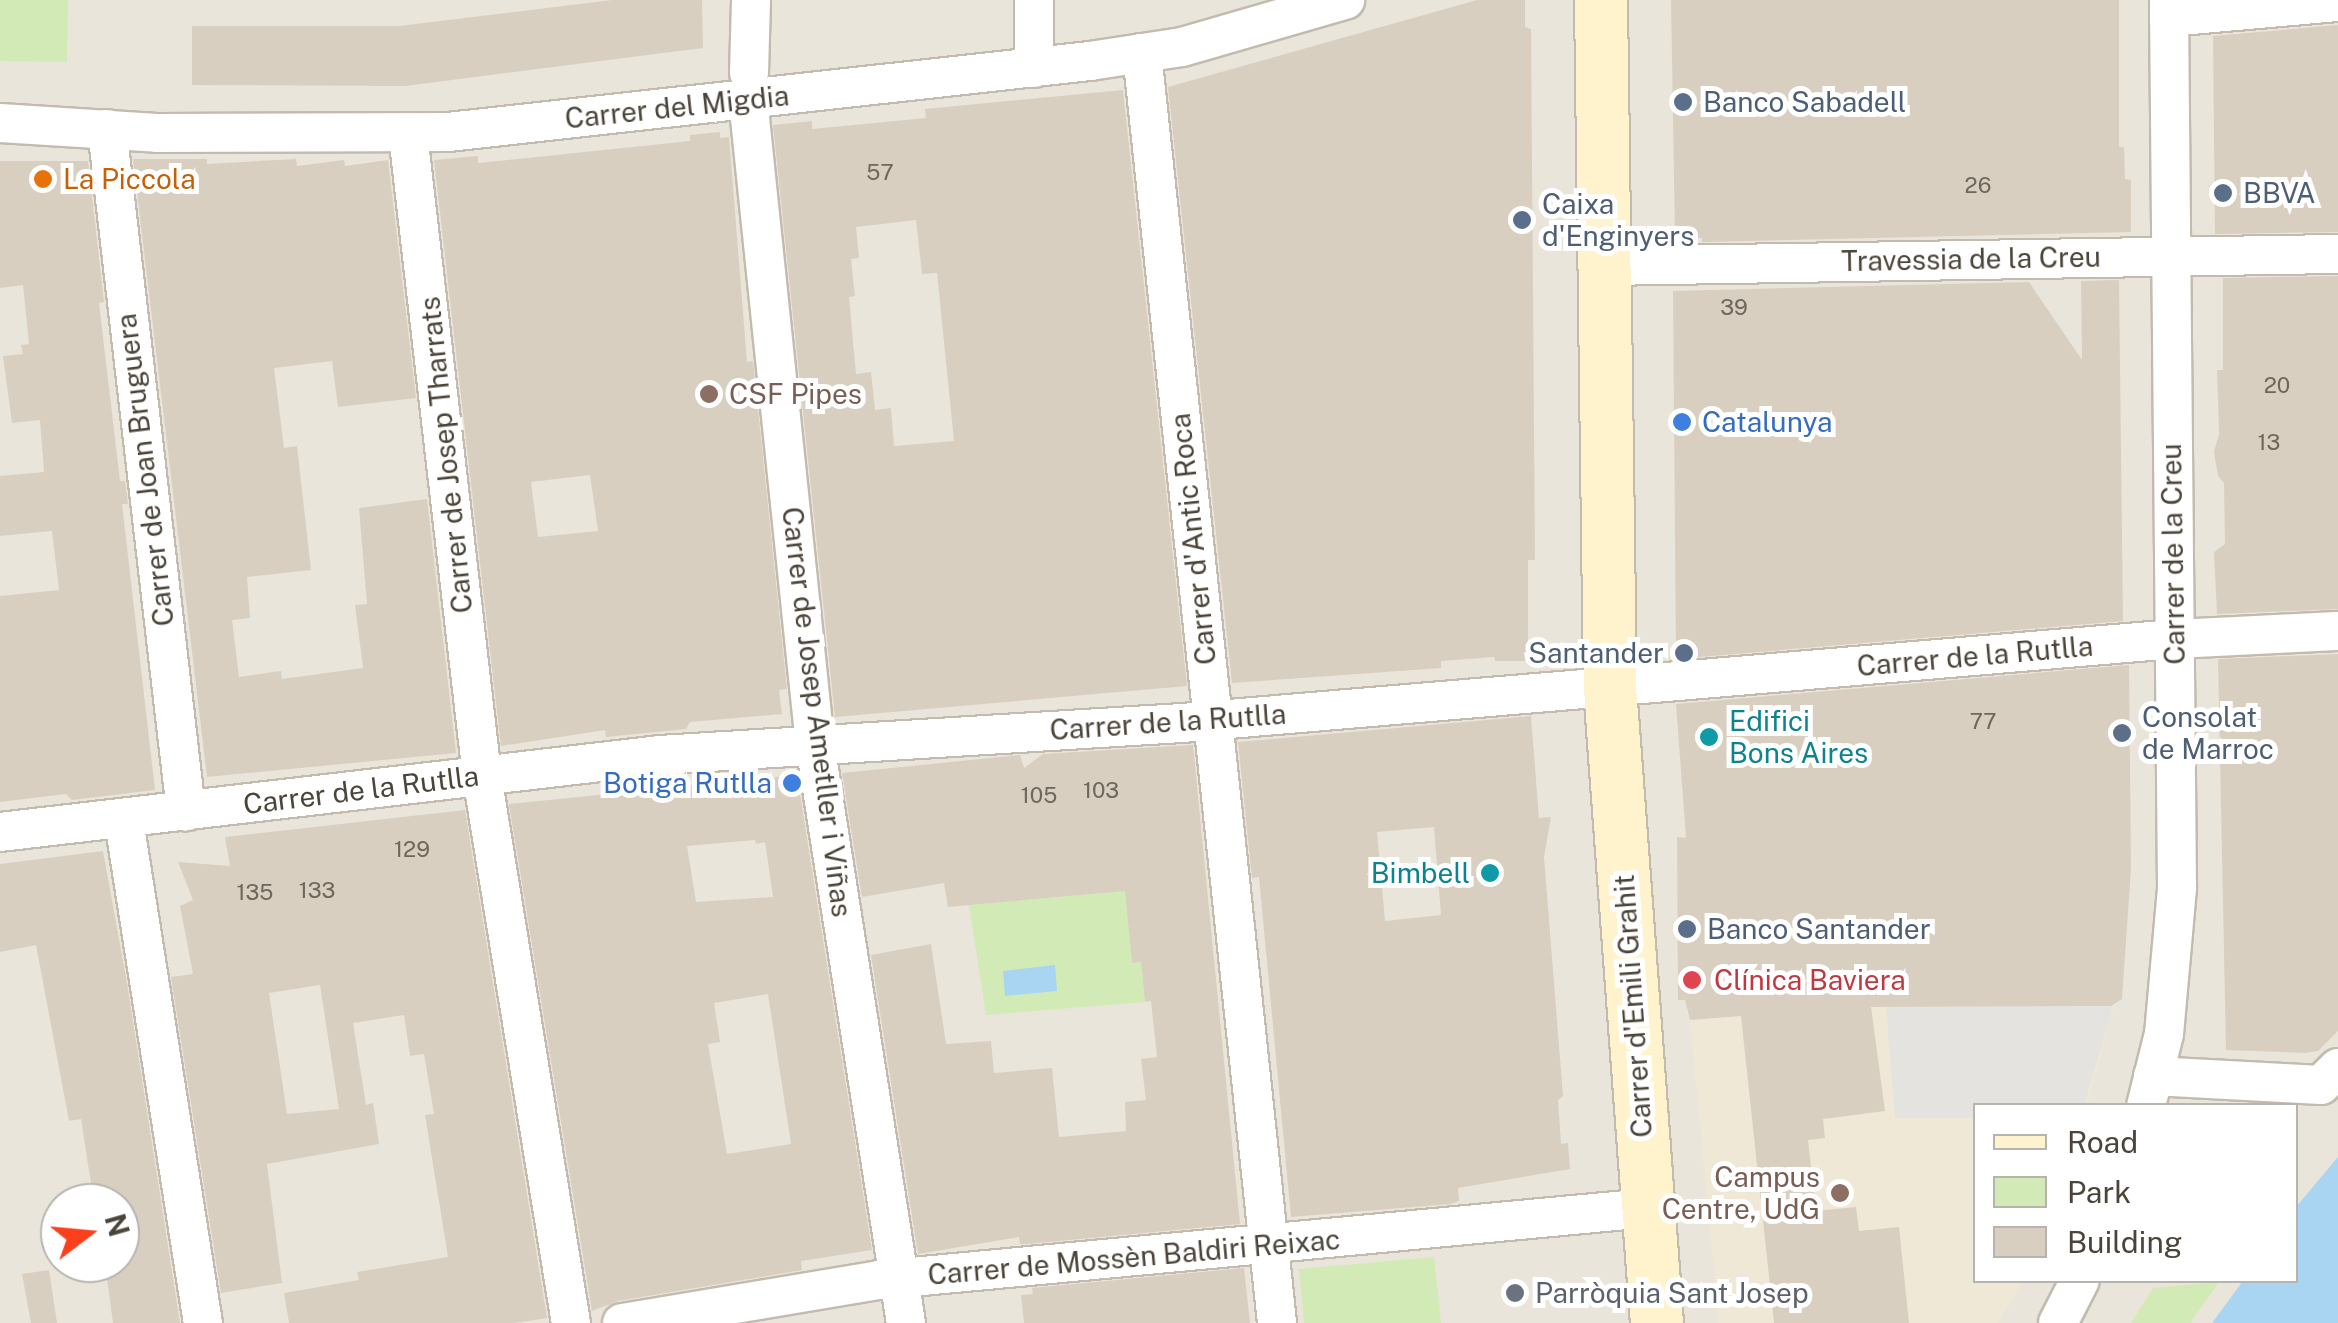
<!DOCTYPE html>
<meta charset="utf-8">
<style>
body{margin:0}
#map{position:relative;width:2338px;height:1323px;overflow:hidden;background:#f6f3ec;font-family:"Public Sans",sans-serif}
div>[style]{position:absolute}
.residential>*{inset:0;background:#eae5da}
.education>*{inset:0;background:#efe8d6}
.green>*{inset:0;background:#d2eab5}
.parking>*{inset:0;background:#e5e3e0}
.water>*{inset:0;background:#a9d4f2}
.building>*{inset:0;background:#d8cfc1}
.roads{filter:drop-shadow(2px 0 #c2bbae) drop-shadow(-2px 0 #c2bbae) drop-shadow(0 2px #c2bbae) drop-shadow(0 -2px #c2bbae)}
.street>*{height:38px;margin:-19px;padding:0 19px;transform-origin:19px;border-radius:19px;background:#fff}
.secondary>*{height:52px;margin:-26px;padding:0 26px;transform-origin:26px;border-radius:26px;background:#fff3cd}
.dots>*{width:28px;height:28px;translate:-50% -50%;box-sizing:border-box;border:5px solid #fff;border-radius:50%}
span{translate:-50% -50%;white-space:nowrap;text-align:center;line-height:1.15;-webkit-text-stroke:10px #fff;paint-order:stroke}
.number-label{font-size:22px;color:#6e675b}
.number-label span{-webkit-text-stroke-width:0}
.service-label{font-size:28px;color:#4e5e75}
.left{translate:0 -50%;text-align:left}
.right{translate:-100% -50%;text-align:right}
.street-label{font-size:28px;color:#4b4439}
.food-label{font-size:28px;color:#c56008}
.education-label{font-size:28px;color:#785e54}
.shop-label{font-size:28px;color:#366cbe}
.culture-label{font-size:28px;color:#0d838f}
.health-label{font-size:28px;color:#be3a42}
.worship-label{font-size:28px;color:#5b616d}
.legend{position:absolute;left:1973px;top:1103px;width:325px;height:180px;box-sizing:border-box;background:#fff;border:2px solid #b7b4b0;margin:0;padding:12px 18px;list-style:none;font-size:30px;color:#4b4439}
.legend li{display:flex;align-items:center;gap:20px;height:50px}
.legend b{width:50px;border:2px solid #b7b4b0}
.north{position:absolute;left:40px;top:1183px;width:100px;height:100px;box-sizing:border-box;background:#fff;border:2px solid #b7b4b0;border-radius:50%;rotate:74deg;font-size:28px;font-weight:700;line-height:40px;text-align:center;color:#4b4439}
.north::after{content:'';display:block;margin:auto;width:35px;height:45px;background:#fc3f1d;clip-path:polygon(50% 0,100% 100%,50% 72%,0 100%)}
</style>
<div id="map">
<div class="residential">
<i style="clip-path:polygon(evenodd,0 0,2338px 0,2338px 1318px,2334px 1323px,0 1323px,0 0,1976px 1106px,2296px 1106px,2296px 1280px,1976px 1280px,1976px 1106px,0 0,60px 1203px,120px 1203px,120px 1263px,60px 1263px,60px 1203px)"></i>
</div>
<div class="education">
<i style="clip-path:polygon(2114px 1006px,2087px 1105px,1976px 1106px,1976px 1280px,2023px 1281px,1998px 1323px,1719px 1323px,1690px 1020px,1854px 1007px)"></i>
</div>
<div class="green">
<i style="clip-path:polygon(0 0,68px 0,67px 62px,0 61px)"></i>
<i style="clip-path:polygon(1125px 891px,1132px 963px,1141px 962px,1145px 1002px,986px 1015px,969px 905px)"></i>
<i style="clip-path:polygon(1434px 1257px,1441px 1323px,1304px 1323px,1299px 1269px)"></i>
<i style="clip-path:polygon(2219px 1282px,2190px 1323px,2131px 1323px,2153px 1288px)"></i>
</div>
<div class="parking">
<i style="clip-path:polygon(2114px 1004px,2084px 1105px,1976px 1106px,1975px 1118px,1895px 1118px,1886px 1007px)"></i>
</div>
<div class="water">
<i style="clip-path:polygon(1055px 965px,1057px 991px,1005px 996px,1003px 971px)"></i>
<i style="clip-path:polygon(2338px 1157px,2338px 1323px,2212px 1323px,2243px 1281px,2296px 1280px,2296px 1207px)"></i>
</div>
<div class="building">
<i style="clip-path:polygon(612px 0,702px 0,703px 48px,405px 86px,192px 85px,192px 26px,399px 26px)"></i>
<i style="clip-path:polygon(1477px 0,1525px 0,1525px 27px,1531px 29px,1535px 560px,1528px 560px,1528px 661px,1495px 661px,1494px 657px,1441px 661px,1441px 668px,1232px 683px,1168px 87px)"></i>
<i style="clip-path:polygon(1671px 0,2119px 0,2119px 147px,2124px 147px,2125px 179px,2131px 180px,2131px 232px,1702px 242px,1702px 238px,1675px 238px)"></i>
<i style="clip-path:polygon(2338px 25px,2338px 232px,2215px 234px,2213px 36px)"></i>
<i style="clip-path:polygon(evenodd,1123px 90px,1187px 686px,835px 717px,773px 125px,812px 121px,812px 129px,926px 118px,925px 109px,1123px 90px,916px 220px,922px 274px,937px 273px,954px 441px,894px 446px,891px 408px,875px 410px,871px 372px,856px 374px,849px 297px,855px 296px,851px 259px,859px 258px,856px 227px,916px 220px)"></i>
<i style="clip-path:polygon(evenodd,720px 132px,720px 138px,729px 137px,747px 362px,753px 361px,787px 689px,779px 690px,782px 714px,690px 722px,686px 729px,606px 737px,605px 730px,501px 746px,434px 160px,478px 156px,478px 163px,690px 141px,690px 135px,720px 132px,590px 475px,598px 531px,538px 537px,531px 482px,590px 475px)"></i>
<i style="clip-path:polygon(133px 159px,207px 159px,207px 164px,296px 159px,297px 166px,344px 160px,345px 166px,388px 160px,416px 398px,338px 407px,332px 361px,274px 368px,284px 448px,297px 446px,311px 570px,247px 577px,250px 618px,232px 620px,239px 677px,281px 671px,282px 679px,363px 668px,355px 605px,367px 604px,359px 508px,427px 499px,456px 753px,207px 777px)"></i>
<i style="clip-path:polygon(0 161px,88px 161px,104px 302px,99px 303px,120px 481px,125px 481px,128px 504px,122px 504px,155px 790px,72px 800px,66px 794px,0 802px,0 596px,59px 590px,52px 531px,0 536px,0 476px,44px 472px,40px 420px,12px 423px,3px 356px,23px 354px,21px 345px,29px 344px,23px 285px,0 288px)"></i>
<i style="clip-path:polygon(2338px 276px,2338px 609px,2217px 614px,2214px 552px,2225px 544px,2224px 483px,2218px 476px,2214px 452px,2219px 434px,2217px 370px,2223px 370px,2223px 278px)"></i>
<i style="clip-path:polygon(2119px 280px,2123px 621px,1676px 659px,1673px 291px,2029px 282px,2082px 360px,2081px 281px)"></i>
<i style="clip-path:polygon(2338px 654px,2338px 1031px,2318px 1051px,2305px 1053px,2226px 1050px,2218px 659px)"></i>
<i style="clip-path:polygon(2129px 665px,2131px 869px,2122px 999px,2111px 1006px,1871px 1007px,1885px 1111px,1823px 1119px,1825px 1138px,1808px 1140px,1816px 1211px,1856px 1207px,1859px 1231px,1899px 1227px,1909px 1323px,1774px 1323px,1741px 1016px,1690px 1020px,1685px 1000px,1678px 1000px,1677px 837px,1686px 838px,1676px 704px)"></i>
<i style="clip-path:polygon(evenodd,1531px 716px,1539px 818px,1551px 817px,1544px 857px,1563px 1096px,1558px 1100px,1561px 1144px,1568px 1143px,1570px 1169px,1458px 1188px,1459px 1201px,1450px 1204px,1291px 1217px,1259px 877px,1252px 878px,1238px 742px,1531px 716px,1434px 827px,1441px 915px,1385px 921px,1377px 832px,1434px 827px)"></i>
<i style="clip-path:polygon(1193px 745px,1240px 1224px,1026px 1244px,1020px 1244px,1019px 1237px,918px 1254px,871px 955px,931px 944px,946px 1044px,991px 1041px,994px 1073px,1052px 1068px,1059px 1137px,1126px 1131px,1125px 1102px,1146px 1100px,1141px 1059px,1157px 1057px,1151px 1001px,1145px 1002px,1141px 962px,1132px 963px,1125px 891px,948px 907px,944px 883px,862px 897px,842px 773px,1020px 755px,1024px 768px,1043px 754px)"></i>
<i style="clip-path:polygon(evenodd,797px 775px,872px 1250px,801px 1261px,802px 1270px,618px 1301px,592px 1311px,509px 804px,797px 775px,755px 840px,756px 844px,765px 842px,773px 897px,696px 902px,687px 846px,755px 840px,797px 775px,768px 994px,791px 1144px,727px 1154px,708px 1044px,720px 1042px,714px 1003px,768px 994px)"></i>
<i style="clip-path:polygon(evenodd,465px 810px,547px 1318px,515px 1323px,289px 1323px,284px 1293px,359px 1280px,357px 1272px,448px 1257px,425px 1115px,434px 1114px,424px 1054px,410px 1056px,404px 1015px,353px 1023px,366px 1105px,373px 1103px,379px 1144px,267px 1164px,282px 1283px,221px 1293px,171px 977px,193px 974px,180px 906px,193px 900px,178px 862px,230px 866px,225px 837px,465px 810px,320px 985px,339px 1109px,287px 1114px,269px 993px,320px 985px)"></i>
<i style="clip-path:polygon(103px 851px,127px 983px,180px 1323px,113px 1323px,105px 1264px,120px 1263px,120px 1203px,94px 1203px,81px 1119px,69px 1121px,36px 945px,0 952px,0 864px)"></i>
<i style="clip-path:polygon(1244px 1268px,1250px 1323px,1024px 1323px,1021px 1295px,1033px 1294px,1032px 1288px)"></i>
<i style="clip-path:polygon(49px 1270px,57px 1323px,31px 1323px,22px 1274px)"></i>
</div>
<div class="roads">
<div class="street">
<i style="left:1034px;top:0;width:68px;rotate:90deg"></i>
<i style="left:2169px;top:17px;width:170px;rotate:-5.1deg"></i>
<i style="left:1142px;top:53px;width:1277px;rotate:83.93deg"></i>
<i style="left:749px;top:73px;width:73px;rotate:-88.4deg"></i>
<i style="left:748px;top:99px;width:648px;rotate:84.07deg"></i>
<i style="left:815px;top:744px;width:586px;rotate:81.07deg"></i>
<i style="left:0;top:123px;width:157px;rotate:3.6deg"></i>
<i style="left:157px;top:133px;width:291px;rotate:-0.2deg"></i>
<i style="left:448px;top:132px;width:646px;rotate:-6.31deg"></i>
<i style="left:1090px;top:61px;width:93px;rotate:-8.7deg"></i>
<i style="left:1182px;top:47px;width:170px;rotate:-16.1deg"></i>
<i style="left:107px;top:129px;width:687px;rotate:83.39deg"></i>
<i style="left:408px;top:134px;width:646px;rotate:83.42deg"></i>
<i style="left:482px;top:776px;width:554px;rotate:80.76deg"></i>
<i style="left:1605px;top:266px;width:733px;rotate:-0.94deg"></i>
<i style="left:124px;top:821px;width:508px;rotate:81.06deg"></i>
<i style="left:0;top:832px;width:664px;rotate:-6.65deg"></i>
<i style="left:660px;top:755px;width:523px;rotate:-3.51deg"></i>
<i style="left:1182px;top:723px;width:996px;rotate:-4.84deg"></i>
<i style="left:2174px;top:639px;width:164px;rotate:-2.8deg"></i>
<i style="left:2153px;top:1076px;width:168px;rotate:3.1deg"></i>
<i style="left:2321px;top:1085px;width:24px;rotate:-45deg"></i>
<i style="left:2146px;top:1106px;width:74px;rotate:-76deg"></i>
<i style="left:2164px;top:1034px;width:148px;rotate:-84.9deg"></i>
<i style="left:2177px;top:887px;width:887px;rotate:-90.52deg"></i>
<i style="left:622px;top:1323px;width:262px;rotate:-9.5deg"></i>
<i style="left:880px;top:1280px;width:771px;rotate:-5.36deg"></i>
<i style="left:2058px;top:1323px;width:48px;rotate:-62.9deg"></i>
</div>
<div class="secondary">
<i style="left:1601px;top:0;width:688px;rotate:89.25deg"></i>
<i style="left:1610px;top:688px;width:637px;rotate:85.77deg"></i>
</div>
</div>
<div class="dots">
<i style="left:1683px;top:102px;background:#5c6f8a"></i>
<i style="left:43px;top:179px;background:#e8710a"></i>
<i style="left:2223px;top:193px;background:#5c6f8a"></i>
<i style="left:1522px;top:220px;background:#5c6f8a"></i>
<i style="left:709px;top:394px;background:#8d6e63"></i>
<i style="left:1682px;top:422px;background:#3f7fe0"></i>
<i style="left:1684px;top:653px;background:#5c6f8a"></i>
<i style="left:2122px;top:733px;background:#5c6f8a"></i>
<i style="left:1709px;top:737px;background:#0f9aa8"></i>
<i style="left:792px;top:783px;background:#3f7fe0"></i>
<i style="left:1490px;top:873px;background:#0f9aa8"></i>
<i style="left:1687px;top:929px;background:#5c6f8a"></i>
<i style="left:1692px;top:980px;background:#e0444e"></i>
<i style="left:1840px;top:1193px;background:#8d6e63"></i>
<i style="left:1515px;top:1293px;background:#6b7280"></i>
</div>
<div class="number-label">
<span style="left:880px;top:173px">57</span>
<span style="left:1978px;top:186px">26</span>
<span style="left:1734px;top:308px">39</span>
<span style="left:2277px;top:386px">20</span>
<span style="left:2269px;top:443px">13</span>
<span style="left:1983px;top:722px">77</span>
<span style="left:1101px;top:791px">103</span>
<span style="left:1039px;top:796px">105</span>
<span style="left:412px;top:850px">129</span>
<span style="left:317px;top:891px">133</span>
<span style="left:255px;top:893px">135</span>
</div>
<div class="service-label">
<span class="left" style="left:1703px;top:102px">Banco Sabadell</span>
<span class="left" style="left:2243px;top:193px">BBVA</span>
<span class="left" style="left:1542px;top:220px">Caixa<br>d'Enginyers</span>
<span class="right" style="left:1664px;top:653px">Santander</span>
<span class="left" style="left:2142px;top:733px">Consolat<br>de Marroc</span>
<span class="left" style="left:1707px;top:929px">Banco Santander</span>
</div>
<div class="street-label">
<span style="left:677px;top:107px;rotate:-6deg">Carrer del Migdia</span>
<span style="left:1971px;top:259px;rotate:-1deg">Travessia de la Creu</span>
<span style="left:446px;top:455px;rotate:-96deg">Carrer de Josep Tharrats</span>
<span style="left:145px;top:470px;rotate:-97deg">Carrer de Joan Bruguera</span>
<span style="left:1193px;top:539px;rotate:-96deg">Carrer d'Antic Roca</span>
<span style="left:2173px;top:554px;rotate:-91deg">Carrer de la Creu</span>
<span style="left:1975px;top:656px;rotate:-5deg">Carrer de la Rutlla</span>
<span style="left:817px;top:712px;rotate:83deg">Carrer de Josep Ametller i Viñas</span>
<span style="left:1168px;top:722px;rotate:-4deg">Carrer de la Rutlla</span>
<span style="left:361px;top:790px;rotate:-7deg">Carrer de la Rutlla</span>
<span style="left:1633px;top:1006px;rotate:-94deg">Carrer d'Emili Grahit</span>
<span style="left:1134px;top:1257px;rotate:-5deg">Carrer de Mossèn Baldiri Reixac</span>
</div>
<div class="food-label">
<span class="left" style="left:63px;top:179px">La Piccola</span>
</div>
<div class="education-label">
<span class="left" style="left:729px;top:394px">CSF Pipes</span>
<span class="right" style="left:1820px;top:1193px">Campus<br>Centre, UdG</span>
</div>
<div class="shop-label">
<span class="left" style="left:1702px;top:422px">Catalunya</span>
<span class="right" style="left:772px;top:783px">Botiga Rutlla</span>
</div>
<div class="culture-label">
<span class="left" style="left:1729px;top:737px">Edifici<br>Bons Aires</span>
<span class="right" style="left:1470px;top:873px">Bimbell</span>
</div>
<div class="health-label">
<span class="left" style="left:1714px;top:980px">Clínica Baviera</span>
</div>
<div class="worship-label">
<span class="left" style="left:1535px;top:1293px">Parròquia Sant Josep</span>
</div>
<ul class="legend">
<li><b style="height:12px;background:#fff3cd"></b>Road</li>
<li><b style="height:28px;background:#d2eab5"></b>Park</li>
<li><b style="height:28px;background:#d8cfc1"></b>Building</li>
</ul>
<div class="north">N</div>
</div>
